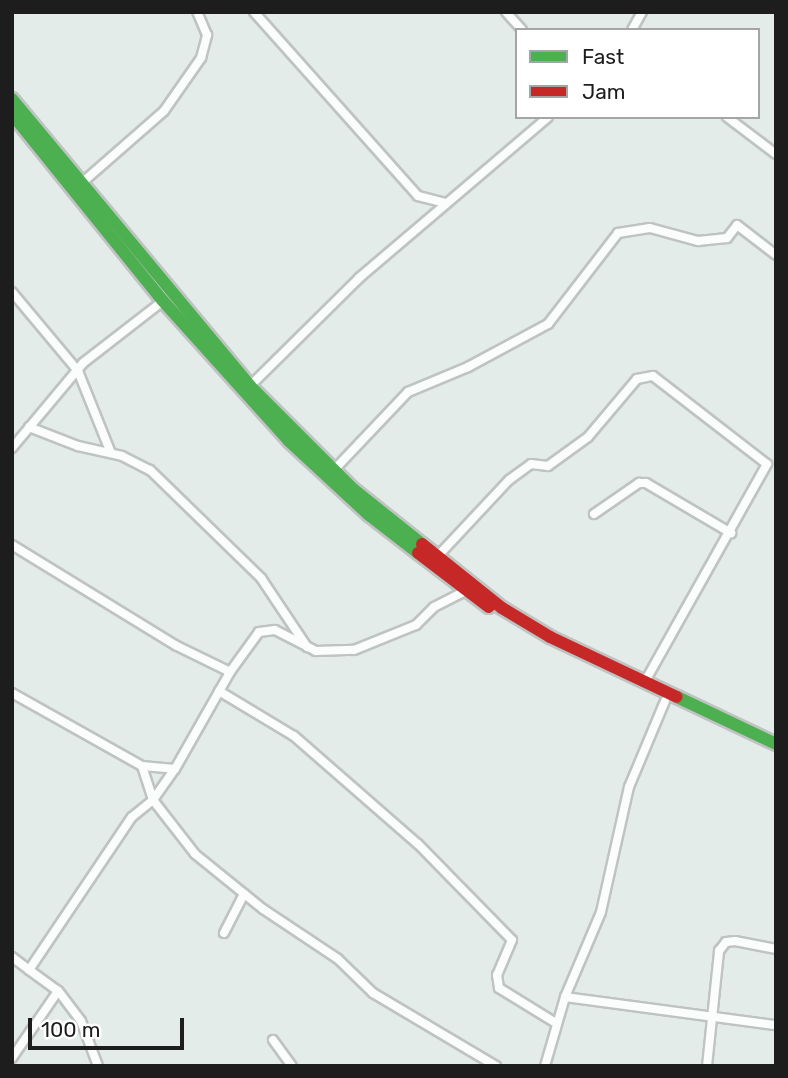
<!DOCTYPE html>
<style>
body{margin:0}
#map{position:relative;width:788px;height:1078px;overflow:hidden;background:#e4ecea;font-family:Rubik,sans-serif}
div>[style]{position:absolute}
.roads{filter:drop-shadow(2px 0 #bfc3c2) drop-shadow(-2px 0 #bfc3c2) drop-shadow(0 2px #bfc3c2) drop-shadow(0 -2px #bfc3c2)}
.street>*{height:8px;margin:-4px;padding:0 4px;transform-origin:4px;border-radius:4px;background:#fbfcfc}
.fast>*{height:12px;margin:-6px;padding:0 6px;transform-origin:6px;border-radius:6px;background:#4caf50}
.jam>*{height:12px;margin:-6px;padding:0 6px;transform-origin:6px;border-radius:6px;background:#c62828}
span{translate:-50% -50%;white-space:nowrap;text-align:center;line-height:1.15;-webkit-text-stroke:7px #fff;paint-order:stroke}
.frame{position:absolute;inset:0;border:14px solid #1d1d1d;pointer-events:none}
.legend{position:absolute;left:515px;top:28px;width:245px;height:91px;box-sizing:border-box;background:#fff;border:2px solid #a5a5a5;margin:0;padding:9px 12px;list-style:none;font-size:21px;color:#1d1d1d}
.legend li{display:flex;align-items:center;gap:14px;height:35px}
.legend b{width:35px;border:2px solid #a5a5a5}
.scale{position:absolute;left:28px;top:1018px;width:156px;height:32px;box-sizing:border-box;border:4px solid #1d1d1d;border-top:0;padding-left:9px;font-size:21px;line-height:24px;white-space:nowrap;color:#1d1d1d;-webkit-text-stroke:5px #fff;paint-order:stroke}
</style>
<div id="map">
<div class="roads">
<div class="street">
<i style="left:254px;top:12px;width:246px;rotate:48.3deg"></i>
<i style="left:418px;top:196px;width:29px;rotate:14deg"></i>
<i style="left:506px;top:12px;width:24px;rotate:48deg"></i>
<i style="left:632px;top:30px;width:21px;rotate:-61deg"></i>
<i style="left:727px;top:117px;width:61px;rotate:37.1deg"></i>
<i style="left:84px;top:181px;width:106px;rotate:-41.2deg"></i>
<i style="left:164px;top:111px;width:65px;rotate:-55.1deg"></i>
<i style="left:201px;top:58px;width:24px;rotate:-75deg"></i>
<i style="left:207px;top:35px;width:25px;rotate:-113deg"></i>
<i style="left:12px;top:292px;width:103px;rotate:50.1deg"></i>
<i style="left:78px;top:371px;width:88px;rotate:68.1deg"></i>
<i style="left:250px;top:386px;width:153px;rotate:-44.7deg"></i>
<i style="left:359px;top:278px;width:248px;rotate:-40.4deg"></i>
<i style="left:29px;top:427px;width:53px;rotate:21.2deg"></i>
<i style="left:78px;top:446px;width:45px;rotate:12.8deg"></i>
<i style="left:122px;top:456px;width:31px;rotate:27deg"></i>
<i style="left:150px;top:470px;width:155px;rotate:44.2deg"></i>
<i style="left:261px;top:578px;width:83px;rotate:56.3deg"></i>
<i style="left:12px;top:448px;width:111px;rotate:-50.1deg"></i>
<i style="left:83px;top:363px;width:101px;rotate:-37.8deg"></i>
<i style="left:333px;top:471px;width:109px;rotate:-46.5deg"></i>
<i style="left:408px;top:392px;width:65px;rotate:-22.6deg"></i>
<i style="left:468px;top:367px;width:91px;rotate:-28.3deg"></i>
<i style="left:548px;top:324px;width:115px;rotate:-52.4deg"></i>
<i style="left:618px;top:233px;width:32px;rotate:-9deg"></i>
<i style="left:650px;top:228px;width:50px;rotate:15.2deg"></i>
<i style="left:698px;top:241px;width:29px;rotate:-6deg"></i>
<i style="left:727px;top:238px;width:16px;rotate:-52deg"></i>
<i style="left:737px;top:225px;width:49px;rotate:37.6deg"></i>
<i style="left:594px;top:514px;width:55px;rotate:-34.6deg"></i>
<i style="left:639px;top:483px;width:7px"></i>
<i style="left:646px;top:483px;width:99px;rotate:30.5deg"></i>
<i style="left:12px;top:545px;width:193px;rotate:31.5deg"></i>
<i style="left:177px;top:646px;width:59px;rotate:26.1deg"></i>
<i style="left:436px;top:558px;width:107px;rotate:-46.9deg"></i>
<i style="left:509px;top:480px;width:27px;rotate:-36deg"></i>
<i style="left:531px;top:464px;width:17px;rotate:7deg"></i>
<i style="left:548px;top:466px;width:49px;rotate:-35.9deg"></i>
<i style="left:588px;top:437px;width:76px;rotate:-49.8deg"></i>
<i style="left:637px;top:379px;width:16px;rotate:-11deg"></i>
<i style="left:653px;top:376px;width:144px;rotate:37.7deg"></i>
<i style="left:767px;top:464px;width:251px;rotate:119.3deg"></i>
<i style="left:219px;top:691px;width:87px;rotate:31deg"></i>
<i style="left:294px;top:736px;width:164px;rotate:41.1deg"></i>
<i style="left:418px;top:844px;width:134px;rotate:45.6deg"></i>
<i style="left:512px;top:940px;width:38px;rotate:113deg"></i>
<i style="left:497px;top:975px;width:13px;rotate:81deg"></i>
<i style="left:499px;top:988px;width:67px;rotate:31.6deg"></i>
<i style="left:12px;top:693px;width:149px;rotate:29.3deg"></i>
<i style="left:142px;top:766px;width:33px;rotate:5deg"></i>
<i style="left:142px;top:766px;width:36px;rotate:72deg"></i>
<i style="left:153px;top:800px;width:68px;rotate:52.1deg"></i>
<i style="left:195px;top:854px;width:87px;rotate:39deg"></i>
<i style="left:263px;top:909px;width:90px;rotate:33.7deg"></i>
<i style="left:338px;top:959px;width:49px;rotate:44.2deg"></i>
<i style="left:373px;top:993px;width:143px;rotate:30.7deg"></i>
<i style="left:224px;top:933px;width:44px;rotate:-62.9deg"></i>
<i style="left:12px;top:957px;width:21px;rotate:37deg"></i>
<i style="left:565px;top:997px;width:213px;rotate:7.6deg"></i>
<i style="left:273px;top:1040px;width:32px;rotate:54deg"></i>
<i style="left:12px;top:1058px;width:81px;rotate:-55.5deg"></i>
<i style="left:98px;top:1066px;width:48px;rotate:-110.7deg"></i>
<i style="left:81px;top:1021px;width:38px;rotate:-127deg"></i>
<i style="left:58px;top:991px;width:36px;rotate:-144deg"></i>
<i style="left:29px;top:970px;width:184px;rotate:-56.1deg"></i>
<i style="left:132px;top:817px;width:27px;rotate:-39deg"></i>
<i style="left:153px;top:800px;width:38px;rotate:-55deg"></i>
<i style="left:175px;top:769px;width:112px;rotate:-60.4deg"></i>
<i style="left:230px;top:672px;width:49px;rotate:-54.1deg"></i>
<i style="left:259px;top:632px;width:16px;rotate:-7deg"></i>
<i style="left:275px;top:630px;width:46px;rotate:27.1deg"></i>
<i style="left:316px;top:651px;width:38px;rotate:-2deg"></i>
<i style="left:354px;top:650px;width:67px;rotate:-22deg"></i>
<i style="left:416px;top:625px;width:25px;rotate:-45deg"></i>
<i style="left:434px;top:607px;width:36px;rotate:-27deg"></i>
<i style="left:545px;top:1066px;width:72px;rotate:-73.8deg"></i>
<i style="left:565px;top:997px;width:92px;rotate:-67deg"></i>
<i style="left:601px;top:912px;width:128px;rotate:-77.4deg"></i>
<i style="left:629px;top:787px;width:93px;rotate:-67.3deg"></i>
<i style="left:707px;top:1066px;width:116px;rotate:-84deg"></i>
<i style="left:719px;top:951px;width:11px;rotate:-52deg"></i>
<i style="left:726px;top:942px;width:9px;rotate:-6deg"></i>
<i style="left:735px;top:941px;width:42px;rotate:11deg"></i>
</div>
<div class="fast">
<i style="left:12px;top:99px;width:373px;rotate:50.3deg"></i>
<i style="left:250px;top:386px;width:146px;rotate:45deg"></i>
<i style="left:353px;top:489px;width:88px;rotate:38.6deg"></i>
<i style="left:12px;top:114px;width:240px;rotate:51.1deg"></i>
<i style="left:163px;top:301px;width:188px;rotate:48deg"></i>
<i style="left:289px;top:441px;width:109px;rotate:42.8deg"></i>
<i style="left:369px;top:515px;width:62px;rotate:37.8deg"></i>
<i style="left:677px;top:697px;width:110px;rotate:25.4deg"></i>
</div>
<div class="jam">
<i style="left:422px;top:544px;width:102px;rotate:38.7deg"></i>
<i style="left:502px;top:608px;width:56px;rotate:31.1deg"></i>
<i style="left:550px;top:637px;width:140px;rotate:25.3deg"></i>
<i style="left:418px;top:553px;width:89px;rotate:37.3deg"></i>
</div>
</div>
<div class="frame"></div>
<ul class="legend">
<li><b style="height:9px;background:#4caf50"></b>Fast</li>
<li><b style="height:9px;background:#c62828"></b>Jam</li>
</ul>
<div class="scale">100 m</div>
</div>
